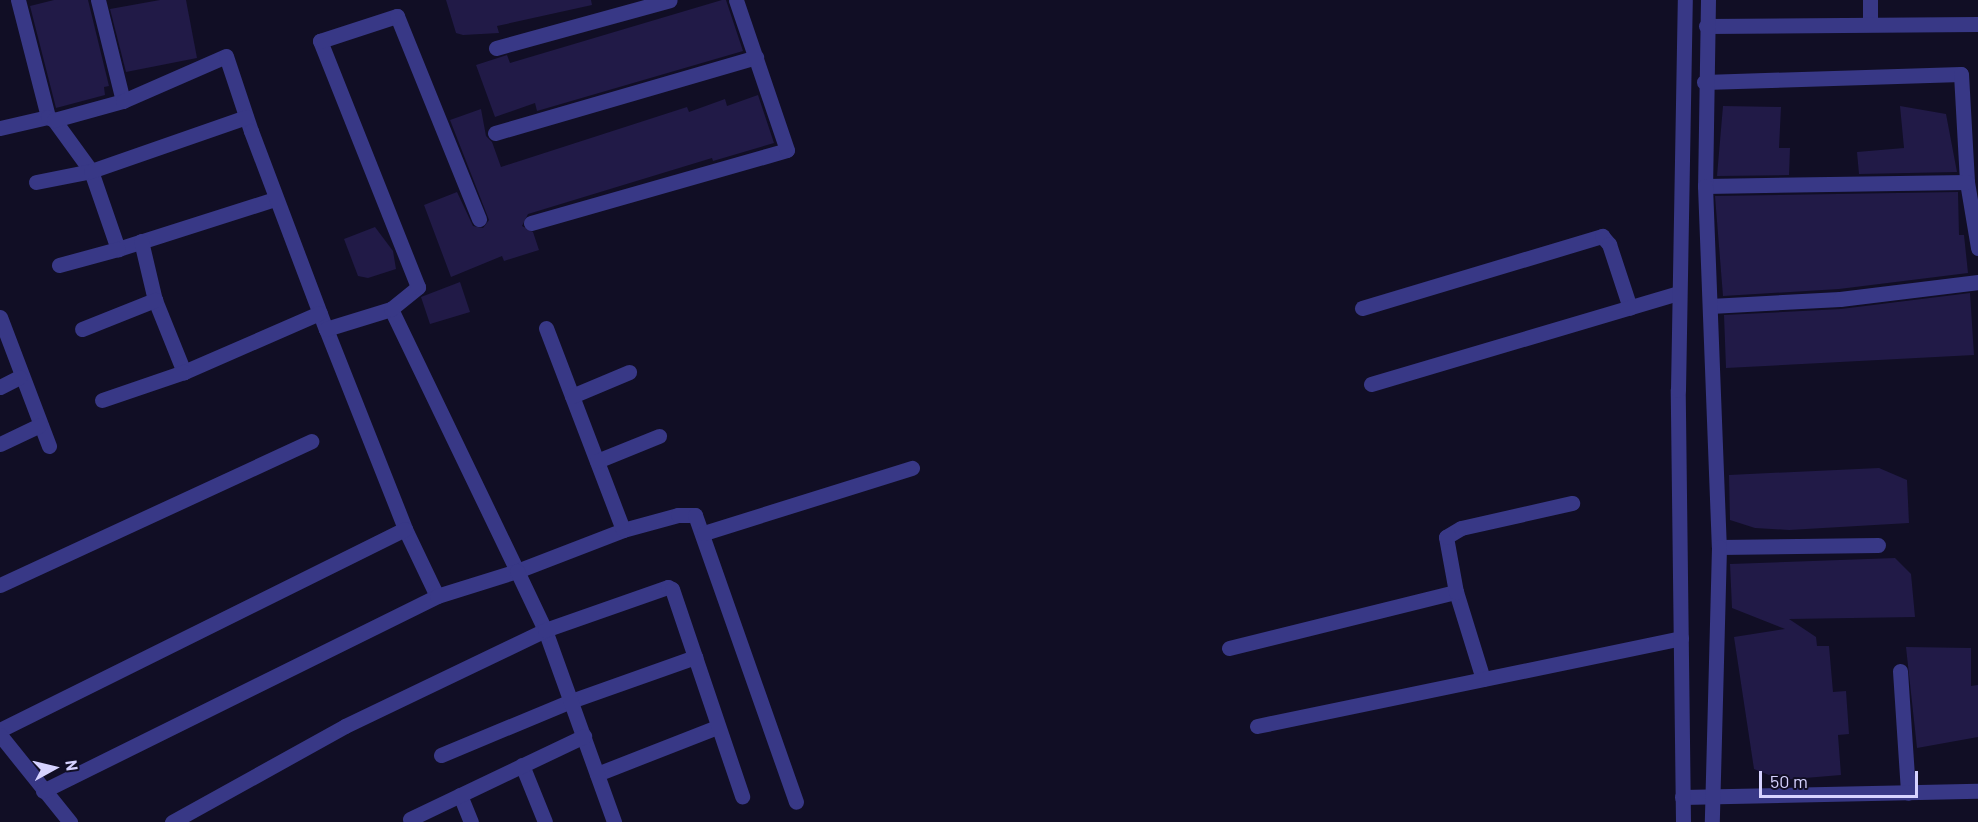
<!DOCTYPE html>
<style>
body{margin:0}
#map{position:relative;width:1978px;height:822px;overflow:hidden;background:#110e25;font-family:Barlow,sans-serif}
div>[style]{position:absolute}
.building>*{inset:0;background:#211a47}
.minor>*{height:15px;margin:-7.5px;padding:0 7.5px;transform-origin:7.5px;border-radius:7.5px;background:#383886}
.tertiary>*{height:15px;margin:-7.5px;padding:0 7.5px;transform-origin:7.5px;border-radius:7.5px;background:#383886}
span{translate:-50% -50%;white-space:nowrap;text-align:center;line-height:1.15;-webkit-text-stroke:6px #110e25;paint-order:stroke}
.north{position:absolute;left:24px;top:738px;width:60px;height:60px;-webkit-text-stroke:4px #110e25;paint-order:stroke;rotate:82deg;font-size:16px;font-weight:700;line-height:24px;text-align:center;color:#d6d2ff}
.north::after{content:'';display:block;margin:auto;width:21px;height:27px;background:#d6d2ff;clip-path:polygon(50% 0,100% 100%,50% 72%,0 100%)}
.scale{position:absolute;left:1759px;top:771px;width:159px;height:27px;box-sizing:border-box;border:3px solid #d6d2ff;border-top:0;padding-left:8px;font-size:18px;line-height:21px;white-space:nowrap;color:#d6d2ff;-webkit-text-stroke:4px #110e25;paint-order:stroke}
</style>
<div id="map">
<div class="building">
<i style="clip-path:polygon(54px 0,88px 0,109px 86px,104px 87px,105px 95px,56px 108px,30px 6px)"></i>
<i style="clip-path:polygon(160px 0,186px 0,197px 58px,126px 72px,110px 9px)"></i>
<i style="clip-path:polygon(446px 0,591px 0,592px 5px,497px 26px,499px 33px,463px 35px,456px 33px)"></i>
<i style="clip-path:polygon(722px 0,726px 0,743px 51px,537px 111px,535px 103px,495px 117px,476px 65px,507px 55px,510px 63px)"></i>
<i style="clip-path:polygon(758px 95px,774px 143px,713px 161px,712px 158px,528px 214px,522px 226px,533px 232px,539px 250px,504px 261px,502px 256px,451px 277px,424px 205px,457px 192px,473px 226px,483px 228px,489px 220px,450px 120px,481px 109px,486px 136px,492px 142px,501px 167px,687px 107px,689px 112px,725px 99px,727px 106px)"></i>
<i style="clip-path:polygon(1723px 106px,1781px 107px,1779px 148px,1790px 148px,1789px 175px,1717px 176px)"></i>
<i style="clip-path:polygon(1900px 106px,1946px 114px,1957px 172px,1859px 174px,1857px 152px,1904px 148px)"></i>
<i style="clip-path:polygon(1958px 192px,1959px 235px,1964px 235px,1968px 273px,1839px 289px,1723px 296px,1715px 196px)"></i>
<i style="clip-path:polygon(375px 227px,393px 251px,396px 269px,368px 278px,358px 276px,344px 239px)"></i>
<i style="clip-path:polygon(460px 282px,470px 312px,430px 324px,421px 297px)"></i>
<i style="clip-path:polygon(1970px 293px,1974px 355px,1726px 368px,1724px 315px,1841px 309px)"></i>
<i style="clip-path:polygon(1879px 468px,1907px 480px,1909px 523px,1789px 530px,1755px 528px,1730px 520px,1729px 475px)"></i>
<i style="clip-path:polygon(1895px 558px,1911px 574px,1915px 617px,1789px 619px,1816px 637px,1817px 646px,1829px 646px,1833px 692px,1846px 691px,1849px 734px,1838px 735px,1841px 775px,1781px 780px,1754px 769px,1734px 637px,1785px 629px,1732px 608px,1730px 564px)"></i>
<i style="clip-path:polygon(1906px 647px,1971px 648px,1971px 686px,1978px 685px,1978px 737px,1917px 748px)"></i>
</div>
<div class="minor">
<i style="left:18px;top:0;width:121px;rotate:75.6deg"></i>
<i style="left:98px;top:0;width:104px;rotate:76.1deg"></i>
<i style="left:1870px;top:0;width:22px;rotate:90deg"></i>
<i style="left:1706px;top:26px;width:272px;rotate:-0.4deg"></i>
<i style="left:496px;top:48px;width:180px;rotate:-15.4deg"></i>
<i style="left:1704px;top:82px;width:257px;rotate:-1.8deg"></i>
<i style="left:1961px;top:74px;width:108px;rotate:86.8deg"></i>
<i style="left:1967px;top:182px;width:67px;rotate:80.5deg"></i>
<i style="left:54px;top:120px;width:63px;rotate:54deg"></i>
<i style="left:91px;top:171px;width:83px;rotate:70.9deg"></i>
<i style="left:118px;top:249px;width:165px;rotate:-17.7deg"></i>
<i style="left:0;top:128px;width:49px;rotate:-12.9deg"></i>
<i style="left:48px;top:117px;width:7px;rotate:27deg"></i>
<i style="left:54px;top:120px;width:72px;rotate:-15.4deg"></i>
<i style="left:123px;top:101px;width:112px;rotate:-23.6deg"></i>
<i style="left:226px;top:56px;width:79px;rotate:71.6deg"></i>
<i style="left:251px;top:131px;width:212px;rotate:69.3deg"></i>
<i style="left:326px;top:329px;width:215px;rotate:68.4deg"></i>
<i style="left:405px;top:529px;width:74px;rotate:64.5deg"></i>
<i style="left:495px;top:133px;width:272px;rotate:-16.2deg"></i>
<i style="left:36px;top:182px;width:56px;rotate:-11.3deg"></i>
<i style="left:91px;top:171px;width:164px;rotate:-19.2deg"></i>
<i style="left:1705px;top:186px;width:262px;rotate:-0.9deg"></i>
<i style="left:531px;top:223px;width:266px;rotate:-15.9deg"></i>
<i style="left:787px;top:150px;width:158px;rotate:-108.8deg"></i>
<i style="left:141px;top:241px;width:61px;rotate:76.7deg"></i>
<i style="left:155px;top:300px;width:78px;rotate:68.1deg"></i>
<i style="left:184px;top:372px;width:148px;rotate:-23.5deg"></i>
<i style="left:59px;top:265px;width:61px;rotate:-15.2deg"></i>
<i style="left:1710px;top:306px;width:130px;rotate:-3.1deg"></i>
<i style="left:1840px;top:299px;width:139px;rotate:-7deg"></i>
<i style="left:1362px;top:308px;width:251px;rotate:-16.7deg"></i>
<i style="left:1602px;top:236px;width:11px;rotate:49deg"></i>
<i style="left:1609px;top:244px;width:67px;rotate:71.8deg"></i>
<i style="left:391px;top:309px;width:291px;rotate:64.3deg"></i>
<i style="left:517px;top:571px;width:114px;rotate:-21.1deg"></i>
<i style="left:623px;top:530px;width:57px;rotate:-15.3deg"></i>
<i style="left:678px;top:515px;width:17px"></i>
<i style="left:695px;top:515px;width:304px;rotate:70.6deg"></i>
<i style="left:0;top:317px;width:138px;rotate:69.2deg"></i>
<i style="left:546px;top:328px;width:216px;rotate:69.1deg"></i>
<i style="left:82px;top:329px;width:79px;rotate:-21.7deg"></i>
<i style="left:326px;top:329px;width:68px;rotate:-17.1deg"></i>
<i style="left:391px;top:309px;width:35px;rotate:-39deg"></i>
<i style="left:418px;top:287px;width:265px;rotate:-111.7deg"></i>
<i style="left:320px;top:41px;width:81px;rotate:-18deg"></i>
<i style="left:397px;top:16px;width:219px;rotate:68deg"></i>
<i style="left:1371px;top:384px;width:321px;rotate:-16.5deg"></i>
<i style="left:0;top:387px;width:22px;rotate:-27deg"></i>
<i style="left:572px;top:396px;width:62px;rotate:-22.8deg"></i>
<i style="left:102px;top:400px;width:87px;rotate:-18.9deg"></i>
<i style="left:0;top:444px;width:44px;rotate:-25.4deg"></i>
<i style="left:597px;top:461px;width:67px;rotate:-22deg"></i>
<i style="left:704px;top:533px;width:218px;rotate:-17.4deg"></i>
<i style="left:1719px;top:547px;width:159px;rotate:-0.7deg"></i>
<i style="left:0;top:585px;width:343px;rotate:-24.8deg"></i>
<i style="left:1229px;top:648px;width:234px;rotate:-13.9deg"></i>
<i style="left:1900px;top:671px;width:122px;rotate:86.2deg"></i>
<i style="left:1483px;top:679px;width:91px;rotate:-107.2deg"></i>
<i style="left:1456px;top:592px;width:56px;rotate:-100.3deg"></i>
<i style="left:1446px;top:537px;width:17px;rotate:-31deg"></i>
<i style="left:1461px;top:528px;width:114px;rotate:-12.7deg"></i>
<i style="left:1257px;top:726px;width:433px;rotate:-11.7deg"></i>
<i style="left:0;top:730px;width:452px;rotate:-26.4deg"></i>
<i style="left:0;top:735px;width:112px;rotate:51.2deg"></i>
<i style="left:441px;top:755px;width:141px;rotate:-22.6deg"></i>
<i style="left:571px;top:701px;width:132px;rotate:-19.5deg"></i>
<i style="left:522px;top:765px;width:61px;rotate:68deg"></i>
<i style="left:597px;top:774px;width:129px;rotate:-21.4deg"></i>
<i style="left:43px;top:791px;width:440px;rotate:-26.3deg"></i>
<i style="left:437px;top:596px;width:84px;rotate:-17.4deg"></i>
<i style="left:517px;top:571px;width:65px;rotate:64.6deg"></i>
<i style="left:545px;top:630px;width:204px;rotate:70.2deg"></i>
<i style="left:460px;top:795px;width:29px;rotate:68deg"></i>
<i style="left:1682px;top:797px;width:296px;rotate:-1.2deg"></i>
<i style="left:410px;top:819px;width:193px;rotate:-25.5deg"></i>
<i style="left:172px;top:822px;width:198px;rotate:-29deg"></i>
<i style="left:345px;top:726px;width:222px;rotate:-25.6deg"></i>
<i style="left:545px;top:630px;width:130px;rotate:-19.3deg"></i>
<i style="left:668px;top:587px;width:4px;rotate:27deg"></i>
<i style="left:672px;top:589px;width:219px;rotate:71.3deg"></i>
</div>
<div class="tertiary">
<i style="left:1708px;top:0;width:186px;rotate:90.9deg"></i>
<i style="left:1705px;top:186px;width:361px;rotate:87.8deg"></i>
<i style="left:1719px;top:547px;width:275px;rotate:91.5deg"></i>
<i style="left:1683px;top:822px;width:432px;rotate:-90.7deg"></i>
<i style="left:1678px;top:390px;width:390px;rotate:-89deg"></i>
</div>
<div class="north">N</div>
<div class="scale">50 m</div>
</div>
